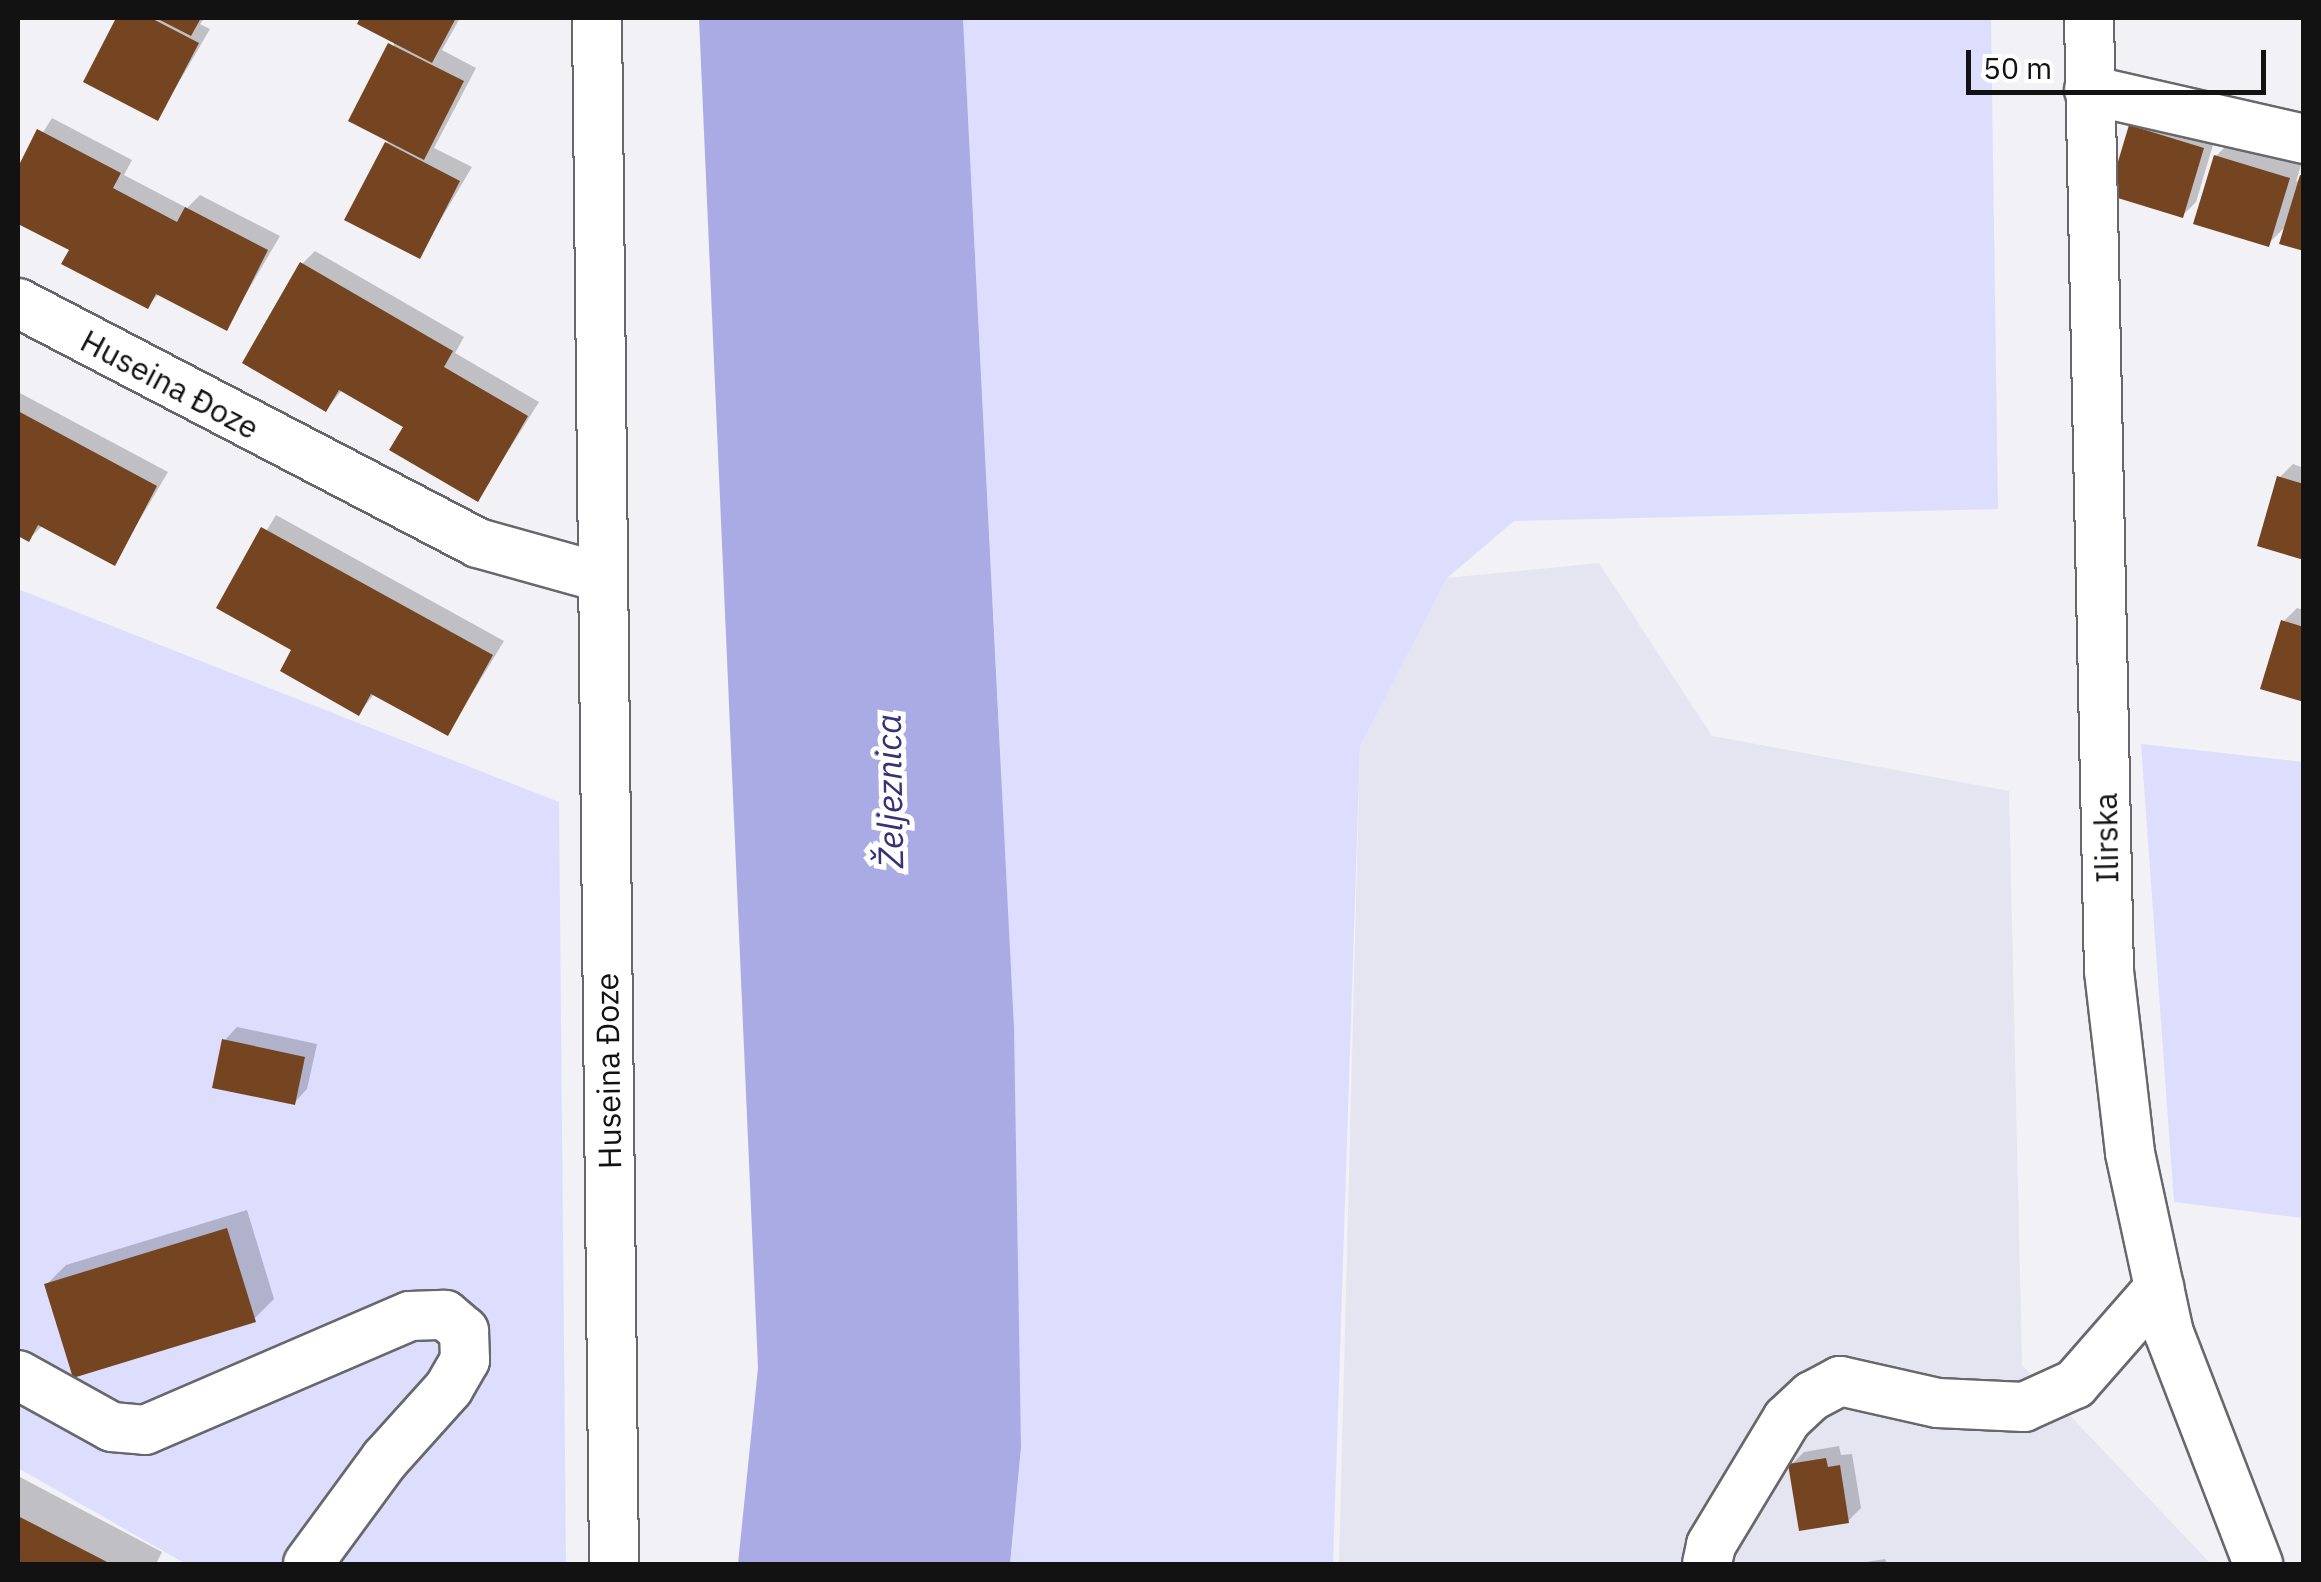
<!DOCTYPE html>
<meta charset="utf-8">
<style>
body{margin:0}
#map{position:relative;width:2321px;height:1582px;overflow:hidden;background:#f1f1f6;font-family:"IBM Plex Sans",sans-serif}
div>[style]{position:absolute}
.built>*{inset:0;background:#e4e5f0}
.green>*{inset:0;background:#dddefd}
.water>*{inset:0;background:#aaaae5}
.shadow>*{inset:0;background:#0003}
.building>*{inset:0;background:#754421}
.roads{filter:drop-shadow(2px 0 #68686c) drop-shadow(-2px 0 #68686c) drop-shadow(0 2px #68686c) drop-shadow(0 -2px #68686c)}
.minor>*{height:48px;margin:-24px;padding:0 24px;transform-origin:24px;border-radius:24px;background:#fff}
span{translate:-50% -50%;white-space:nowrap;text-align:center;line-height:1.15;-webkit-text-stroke:10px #fff;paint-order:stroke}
.street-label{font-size:32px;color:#121213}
.water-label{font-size:35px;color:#383176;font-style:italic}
.frame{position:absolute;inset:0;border:20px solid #121213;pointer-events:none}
.scale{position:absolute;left:1966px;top:50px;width:300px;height:45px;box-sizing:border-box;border:5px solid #121213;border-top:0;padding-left:12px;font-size:30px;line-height:35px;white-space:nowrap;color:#121213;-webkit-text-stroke:8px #fff;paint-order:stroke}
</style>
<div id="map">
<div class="built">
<i style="clip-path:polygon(1599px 563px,1712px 736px,2009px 791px,2022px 1365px,2211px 1564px,1339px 1564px,1360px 747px,1447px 578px)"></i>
</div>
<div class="green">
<i style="clip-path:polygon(963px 18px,1991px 18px,1998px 509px,1514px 521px,1447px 578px,1360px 747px,1333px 1564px,1010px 1564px,1021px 1447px,1001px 766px)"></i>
<i style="clip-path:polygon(18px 589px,559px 802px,566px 1564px,186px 1564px,18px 1468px)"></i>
<i style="clip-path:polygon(2141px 744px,2303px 762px,2303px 1218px,2174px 1202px)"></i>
</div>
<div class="water">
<i style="clip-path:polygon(699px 18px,963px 18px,1014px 1029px,1021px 1447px,1010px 1564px,738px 1564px,758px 1368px)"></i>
</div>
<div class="shadow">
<i style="clip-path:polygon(119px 18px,205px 18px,200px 24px,210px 29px,158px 118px,86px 81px)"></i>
<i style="clip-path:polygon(363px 18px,460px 18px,442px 50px,476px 68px,434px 148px,472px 167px,419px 256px,348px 219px,389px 139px,394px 40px,360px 23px)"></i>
<i style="clip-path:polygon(2144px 113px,2216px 135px,2196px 202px,2183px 215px,2131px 127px)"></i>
<i style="clip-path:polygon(52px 118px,132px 160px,124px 175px,187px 208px,200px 195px,280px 236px,226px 328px,160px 293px,147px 306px,72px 249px,18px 221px,18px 172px)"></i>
<i style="clip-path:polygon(2229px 143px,2301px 165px,2296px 182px,2304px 175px,2304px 249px,2287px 225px,2268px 244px,2216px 156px)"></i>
<i style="clip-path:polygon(315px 251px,464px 337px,455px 353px,539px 402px,478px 499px,406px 426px,343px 389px,326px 409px,302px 264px)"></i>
<i style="clip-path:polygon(18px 392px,168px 472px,114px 563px,43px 525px,29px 539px,18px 533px)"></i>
<i style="clip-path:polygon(2293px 464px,2304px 468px,2304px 558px,2279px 478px)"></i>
<i style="clip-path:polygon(276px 515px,504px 641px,448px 733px,375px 693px,359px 713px,295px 649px,220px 607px)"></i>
<i style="clip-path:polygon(2297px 608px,2304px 610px,2304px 700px,2284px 621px)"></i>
<i style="clip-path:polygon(237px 1027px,317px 1044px,307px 1089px,294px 1103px,224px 1041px)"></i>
<i style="clip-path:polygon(247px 1210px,274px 1299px,254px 1319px,46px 1285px,66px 1265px)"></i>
<i style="clip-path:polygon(1839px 1446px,1841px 1455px,1852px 1454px,1861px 1508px,1848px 1521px,1791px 1465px,1804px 1452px)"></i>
<i style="clip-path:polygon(18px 1476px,162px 1552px,156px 1564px,18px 1564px)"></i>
<i style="clip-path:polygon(1885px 1559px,1887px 1564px,1854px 1564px)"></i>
</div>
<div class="building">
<i style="clip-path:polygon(116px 18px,151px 18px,199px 43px,158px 121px,83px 82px)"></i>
<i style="clip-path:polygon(156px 18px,201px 18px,191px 36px)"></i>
<i style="clip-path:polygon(360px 18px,456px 18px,432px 63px,357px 24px)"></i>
<i style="clip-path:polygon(388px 43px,464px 81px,424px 160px,348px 121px)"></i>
<i style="clip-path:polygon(2129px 125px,2204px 148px,2183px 218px,2108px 195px)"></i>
<i style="clip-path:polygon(37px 129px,121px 173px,113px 188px,177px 222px,185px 207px,268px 250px,227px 331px,156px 294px,148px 309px,61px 264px,69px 250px,18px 224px,18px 167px)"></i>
<i style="clip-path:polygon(385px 142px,460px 181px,420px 259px,344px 220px)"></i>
<i style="clip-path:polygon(2214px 155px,2290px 178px,2269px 247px,2193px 224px)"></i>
<i style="clip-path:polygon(2300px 175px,2304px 176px,2304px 251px,2279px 244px)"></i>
<i style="clip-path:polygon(300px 262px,453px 351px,444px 367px,528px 416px,478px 502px,389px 450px,403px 427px,339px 390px,326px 412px,242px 363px)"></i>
<i style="clip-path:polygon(18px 411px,157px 486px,115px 566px,38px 525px,29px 542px,18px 536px)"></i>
<i style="clip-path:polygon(2277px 476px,2304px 484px,2304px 560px,2257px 546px)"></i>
<i style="clip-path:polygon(261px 527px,493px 655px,448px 736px,371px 694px,359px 716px,280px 671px,291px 650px,216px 608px)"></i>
<i style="clip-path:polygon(2281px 620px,2304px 627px,2304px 702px,2260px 689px)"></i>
<i style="clip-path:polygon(222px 1039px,305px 1057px,295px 1105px,212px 1088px)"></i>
<i style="clip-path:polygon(227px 1228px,256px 1322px,73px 1378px,44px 1284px)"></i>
<i style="clip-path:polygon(1826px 1458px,1828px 1467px,1840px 1465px,1849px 1523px,1799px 1531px,1788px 1464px)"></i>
<i style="clip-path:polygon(18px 1516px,111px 1564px,18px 1564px)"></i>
</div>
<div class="roads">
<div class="minor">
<i style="left:597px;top:18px;width:1546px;rotate:89.37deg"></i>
<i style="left:2089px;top:18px;width:953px;rotate:88.8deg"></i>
<i style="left:2109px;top:971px;width:183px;rotate:83.4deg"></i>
<i style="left:2130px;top:1153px;width:184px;rotate:77.8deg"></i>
<i style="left:2169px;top:1333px;width:248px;rotate:68.9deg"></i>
<i style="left:2089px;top:90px;width:221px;rotate:12.8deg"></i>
<i style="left:18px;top:303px;width:519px;rotate:27.55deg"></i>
<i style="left:478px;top:543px;width:127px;rotate:15.6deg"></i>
<i style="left:18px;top:1375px;width:107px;rotate:29deg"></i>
<i style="left:112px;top:1427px;width:33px;rotate:5deg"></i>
<i style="left:145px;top:1430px;width:288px;rotate:-23.3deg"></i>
<i style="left:410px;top:1316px;width:35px;rotate:-2deg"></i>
<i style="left:445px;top:1315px;width:25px;rotate:40deg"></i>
<i style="left:464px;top:1331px;width:29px;rotate:88deg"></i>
<i style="left:465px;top:1360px;width:32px;rotate:120deg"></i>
<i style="left:449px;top:1388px;width:96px;rotate:132deg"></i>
<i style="left:385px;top:1459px;width:130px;rotate:126.3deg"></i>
<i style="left:1707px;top:1564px;width:19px;rotate:-78deg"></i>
<i style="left:1711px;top:1545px;width:147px;rotate:-58.9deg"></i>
<i style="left:1787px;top:1419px;width:34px;rotate:-43deg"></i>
<i style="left:1812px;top:1396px;width:32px;rotate:-28deg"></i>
<i style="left:1840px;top:1381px;width:100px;rotate:12.7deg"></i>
<i style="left:1938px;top:1403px;width:86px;rotate:2.7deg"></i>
<i style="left:2024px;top:1407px;width:56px;rotate:-24.3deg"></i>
<i style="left:2075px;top:1384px;width:128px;rotate:-48.8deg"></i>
</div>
</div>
<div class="street-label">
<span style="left:170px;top:384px;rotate:28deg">Huseina Đoze</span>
<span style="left:2106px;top:838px;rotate:-91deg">Ilirska</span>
<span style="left:608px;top:1071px;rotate:-91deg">Huseina Đoze</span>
</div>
<div class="water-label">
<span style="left:889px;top:791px;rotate:-91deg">Željeznica</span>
</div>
<div class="frame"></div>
<div class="scale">50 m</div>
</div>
